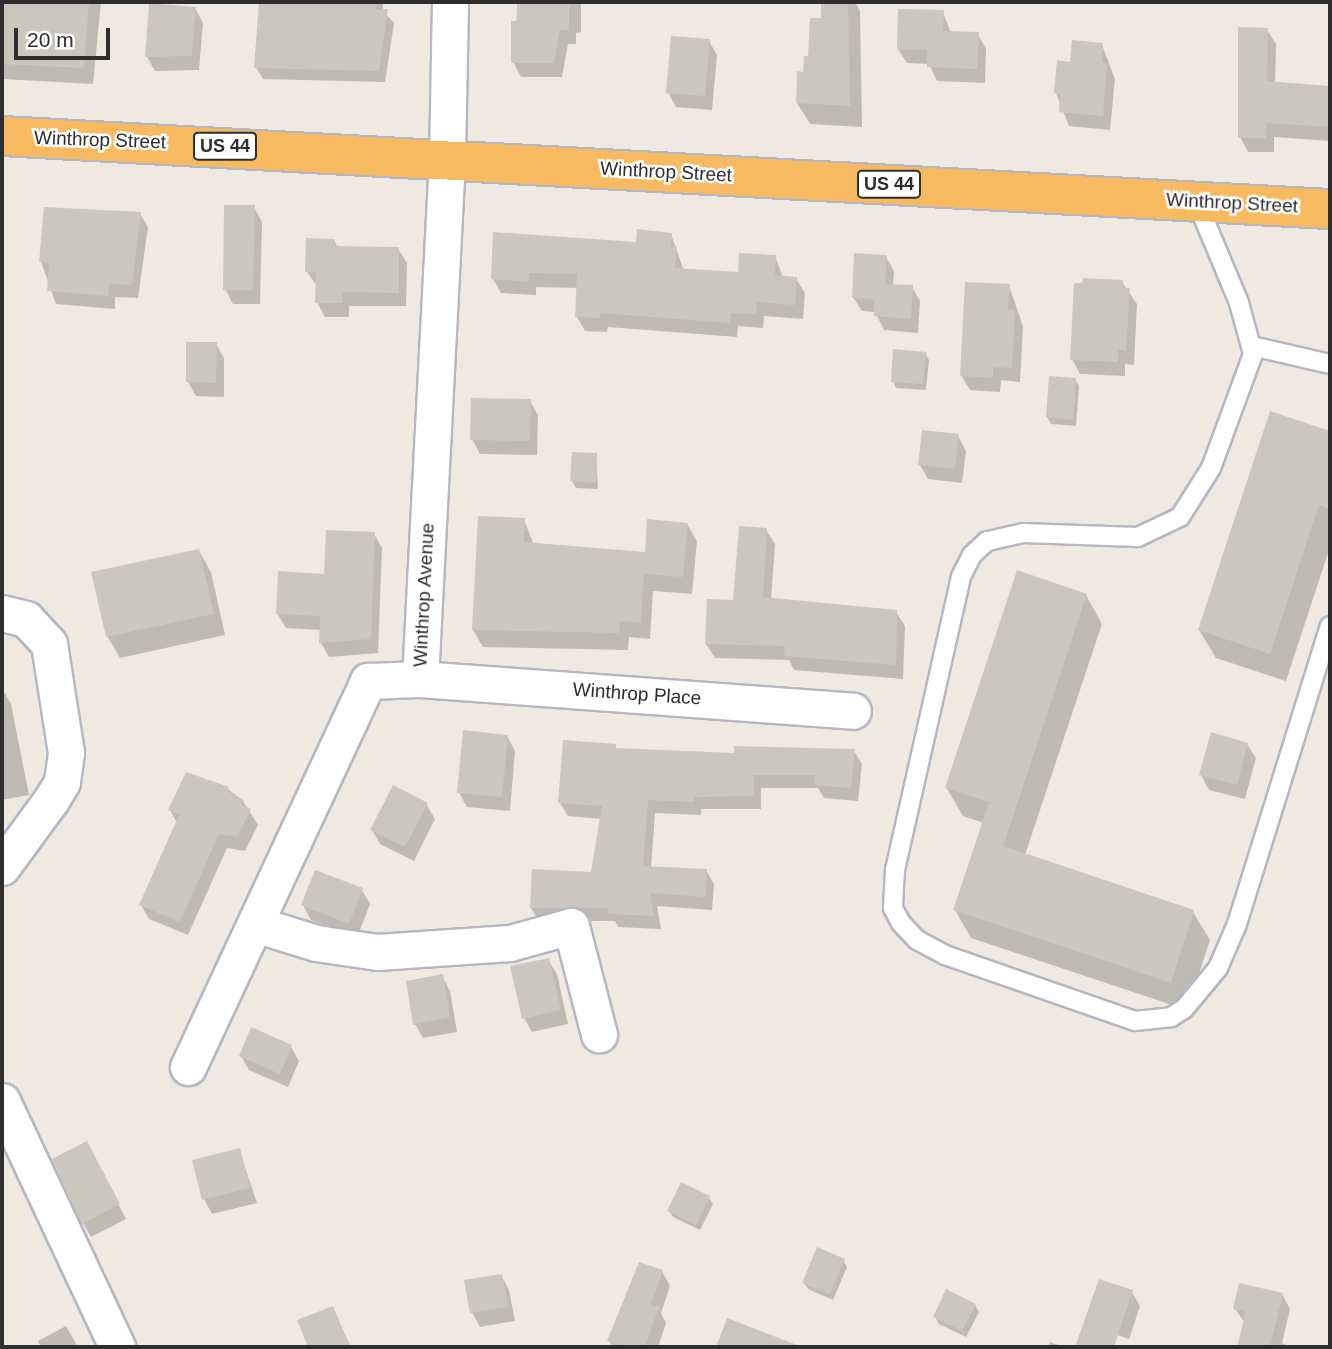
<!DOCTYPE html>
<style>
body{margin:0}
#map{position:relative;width:1332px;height:1349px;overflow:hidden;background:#efe9e1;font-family:Arial,sans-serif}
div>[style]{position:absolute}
.shadow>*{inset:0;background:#0003}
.building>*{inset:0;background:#cbc7bf}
.roads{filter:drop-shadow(2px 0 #b4b7c1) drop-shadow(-2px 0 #b4b7c1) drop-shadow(0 2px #b4b7c1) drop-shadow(0 -2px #b4b7c1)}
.service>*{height:18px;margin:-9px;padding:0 9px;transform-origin:9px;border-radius:9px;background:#fff}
.minor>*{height:35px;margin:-17.5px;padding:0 17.5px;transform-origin:17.5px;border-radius:17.5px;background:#fff}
.trunk>*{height:38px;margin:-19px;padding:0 19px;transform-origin:19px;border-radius:19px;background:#f8ba60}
span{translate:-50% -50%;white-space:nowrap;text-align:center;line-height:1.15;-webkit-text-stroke:5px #fff;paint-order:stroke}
.shield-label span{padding:2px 5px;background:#fff;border:2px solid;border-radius:5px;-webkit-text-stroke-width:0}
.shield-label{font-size:18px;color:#2e2e2e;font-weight:700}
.street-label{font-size:19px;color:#2e2e2e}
.frame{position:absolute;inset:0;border:4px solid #2e2e2e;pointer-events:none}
.scale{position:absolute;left:14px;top:28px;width:96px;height:32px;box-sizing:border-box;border:4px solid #2e2e2e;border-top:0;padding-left:9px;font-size:21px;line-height:24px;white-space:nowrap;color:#2e2e2e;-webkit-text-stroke:5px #fff;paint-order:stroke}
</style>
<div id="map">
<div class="shadow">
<i style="clip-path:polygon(2px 2px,101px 2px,93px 84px,2px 79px)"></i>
<i style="clip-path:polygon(261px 2px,383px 2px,383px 11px,394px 23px,385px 82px,263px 79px,256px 67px)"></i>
<i style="clip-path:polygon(518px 2px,581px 2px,581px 32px,576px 33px,576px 44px,568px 44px,562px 77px,521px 77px,513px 62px)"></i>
<i style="clip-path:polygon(823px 2px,855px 2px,860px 11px,862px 127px,810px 124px,797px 103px,823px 20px)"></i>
<i style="clip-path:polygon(195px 8px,203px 23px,199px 70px,155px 71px,147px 57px)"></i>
<i style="clip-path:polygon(943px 12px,951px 33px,977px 34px,986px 48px,985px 83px,937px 81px,929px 64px,907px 63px,898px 49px)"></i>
<i style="clip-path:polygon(1267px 30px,1276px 44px,1275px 83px,1330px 87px,1330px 141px,1274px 137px,1274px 152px,1248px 152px,1240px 137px)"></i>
<i style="clip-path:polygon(709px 41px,717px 55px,712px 110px,676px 107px,668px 92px)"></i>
<i style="clip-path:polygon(1102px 45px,1115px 79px,1110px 130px,1069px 126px,1056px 93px,1072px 64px)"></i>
<i style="clip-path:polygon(254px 207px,262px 222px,260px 304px,233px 304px,225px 289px)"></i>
<i style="clip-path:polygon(140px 214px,148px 227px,138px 298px,115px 297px,115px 309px,56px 304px,41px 262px)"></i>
<i style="clip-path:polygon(671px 234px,684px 271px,740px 274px,775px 256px,783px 278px,796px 279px,805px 293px,803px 319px,764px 316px,763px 328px,738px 326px,737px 337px,608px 327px,607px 332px,585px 331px,577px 317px,578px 288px,536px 287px,536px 295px,501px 293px,493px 279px)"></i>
<i style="clip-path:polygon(334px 240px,338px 248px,398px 249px,407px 263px,406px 306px,349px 306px,349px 317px,325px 317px,317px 302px,317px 286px,307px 272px)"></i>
<i style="clip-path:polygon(886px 257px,894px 271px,893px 286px,912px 287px,920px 301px,918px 333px,884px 330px,875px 312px,862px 311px,853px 297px)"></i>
<i style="clip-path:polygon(1122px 282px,1137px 304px,1134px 365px,1125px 364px,1125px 376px,1080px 374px,1072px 359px)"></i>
<i style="clip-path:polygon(1009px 286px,1023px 326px,1020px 382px,1001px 380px,1000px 392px,970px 390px,961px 375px)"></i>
<i style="clip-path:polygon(216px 344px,224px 358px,224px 397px,196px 396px,188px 382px)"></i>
<i style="clip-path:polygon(925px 353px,929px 360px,926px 390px,896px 388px,893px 381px)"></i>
<i style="clip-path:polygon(1075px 379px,1079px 386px,1076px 426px,1051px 424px,1047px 417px)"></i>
<i style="clip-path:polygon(530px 401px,538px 415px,537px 455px,480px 454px,472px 439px)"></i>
<i style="clip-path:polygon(1271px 414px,1330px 433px,1330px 547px,1286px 681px,1216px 658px,1199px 630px)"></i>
<i style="clip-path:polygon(958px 436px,966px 451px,962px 483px,928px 479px,920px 465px)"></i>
<i style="clip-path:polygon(596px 455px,598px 489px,576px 488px,572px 481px)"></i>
<i style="clip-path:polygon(524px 520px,534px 545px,646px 553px,687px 524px,697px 541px,692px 594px,653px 591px,650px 639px,629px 637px,628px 650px,483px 647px,473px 630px)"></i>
<i style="clip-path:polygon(766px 530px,775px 544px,771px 599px,896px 612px,905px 626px,903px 679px,794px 670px,789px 660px,715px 658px,706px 644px,734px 602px)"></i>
<i style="clip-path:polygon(374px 534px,382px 548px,378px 653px,329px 657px,321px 643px,321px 630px,286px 628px,277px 613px)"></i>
<i style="clip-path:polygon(199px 551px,211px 572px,225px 635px,120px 658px,107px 636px)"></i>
<i style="clip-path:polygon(1086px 595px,1102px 624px,1025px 855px,1193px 912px,1210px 940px,1187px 1010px,971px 938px,955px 910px,984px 823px,963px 816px,946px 787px)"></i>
<i style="clip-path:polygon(2px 688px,11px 704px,29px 795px,2px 800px)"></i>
<i style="clip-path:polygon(507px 736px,515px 751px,510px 811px,467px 807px,459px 793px)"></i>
<i style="clip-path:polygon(1247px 744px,1256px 758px,1245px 799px,1209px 790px,1201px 775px)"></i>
<i style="clip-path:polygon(615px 746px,617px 750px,736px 755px,854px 751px,862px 764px,858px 801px,824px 798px,818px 788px,761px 788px,761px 809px,701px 809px,701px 815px,655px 813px,651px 868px,706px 870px,714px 884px,712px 910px,657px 906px,661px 929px,618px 927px,615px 921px,539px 921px,531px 908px,592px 874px,602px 819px,568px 816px,560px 803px)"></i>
<i style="clip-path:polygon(228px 789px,243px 801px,258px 825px,245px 851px,227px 848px,188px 935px,149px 919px,141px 905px,177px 823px,170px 810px)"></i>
<i style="clip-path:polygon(426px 804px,435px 819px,414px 861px,380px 844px,372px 830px)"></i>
<i style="clip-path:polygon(362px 890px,370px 904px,357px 938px,311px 920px,303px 905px)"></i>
<i style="clip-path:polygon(548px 960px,557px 974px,568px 1024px,532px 1032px,524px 1018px)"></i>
<i style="clip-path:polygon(442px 976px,450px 991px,457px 1032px,423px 1038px,415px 1024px)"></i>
<i style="clip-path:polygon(291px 1047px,299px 1061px,288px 1087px,249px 1070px,241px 1056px)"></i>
<i style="clip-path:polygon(239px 1150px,257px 1203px,212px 1214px,204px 1199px)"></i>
<i style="clip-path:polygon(94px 1158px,126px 1219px,91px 1237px,83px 1223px)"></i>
<i style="clip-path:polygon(709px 1198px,713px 1204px,700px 1230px,673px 1217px,669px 1211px)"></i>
<i style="clip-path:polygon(843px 1260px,847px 1267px,833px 1300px,808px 1289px,804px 1283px)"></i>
<i style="clip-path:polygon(662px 1271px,670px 1286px,661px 1313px,666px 1323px,658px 1347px,613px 1347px,609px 1341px)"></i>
<i style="clip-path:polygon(501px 1275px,509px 1290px,515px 1321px,480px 1327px,472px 1312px)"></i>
<i style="clip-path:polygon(1132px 1292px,1140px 1306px,1129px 1339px,1097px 1328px)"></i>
<i style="clip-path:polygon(1282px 1294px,1290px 1309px,1282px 1343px,1291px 1347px,1239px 1347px,1245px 1323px,1235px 1309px)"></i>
<i style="clip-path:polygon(975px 1305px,979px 1312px,966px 1337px,939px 1324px,935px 1317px)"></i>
<i style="clip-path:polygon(332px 1308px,351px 1347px,310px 1347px,299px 1321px)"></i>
<i style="clip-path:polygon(66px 1326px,78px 1347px,41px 1347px,38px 1341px)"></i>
<i style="clip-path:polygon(1050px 1342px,1065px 1347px,1048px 1347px)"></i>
</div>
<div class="building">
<i style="clip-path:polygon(2px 2px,89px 2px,84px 68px,2px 64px)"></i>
<i style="clip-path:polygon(259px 2px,377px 2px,376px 9px,388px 9px,379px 71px,254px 68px)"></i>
<i style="clip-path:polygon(517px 2px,569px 2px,569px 30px,560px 30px,554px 63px,511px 63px,511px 21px,517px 21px)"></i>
<i style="clip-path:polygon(821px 2px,848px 2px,850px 106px,796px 103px,797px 71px,803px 72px,804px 56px,808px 56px,810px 18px,821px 18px)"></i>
<i style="clip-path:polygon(149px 3px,196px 7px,192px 56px,145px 57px)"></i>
<i style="clip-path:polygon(898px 9px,944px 10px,943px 31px,979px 32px,977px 69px,927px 67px,927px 50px,897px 49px)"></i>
<i style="clip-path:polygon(1238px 27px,1268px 28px,1267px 81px,1330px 86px,1330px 127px,1267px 123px,1266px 138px,1238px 138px)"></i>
<i style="clip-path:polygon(671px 36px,710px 39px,705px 96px,666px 93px)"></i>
<i style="clip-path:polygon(1072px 40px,1103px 43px,1102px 62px,1107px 63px,1103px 116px,1059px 112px,1060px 94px,1054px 93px,1057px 60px,1070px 62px)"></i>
<i style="clip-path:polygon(224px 205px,255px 205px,253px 290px,223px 290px)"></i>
<i style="clip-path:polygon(44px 207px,141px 212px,132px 285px,109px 284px,108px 296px,47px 291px,49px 263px,39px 262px)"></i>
<i style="clip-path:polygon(637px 229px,672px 233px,671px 247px,677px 247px,675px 268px,738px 272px,739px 253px,776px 255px,775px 275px,797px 277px,795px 305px,757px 302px,756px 314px,731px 313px,730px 323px,600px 313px,600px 318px,575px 317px,577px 274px,529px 273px,529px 282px,491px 279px,493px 232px,636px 242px)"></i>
<i style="clip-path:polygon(306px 238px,335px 239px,335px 246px,399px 247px,399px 293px,342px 292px,342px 303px,315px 303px,316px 272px,305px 272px)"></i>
<i style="clip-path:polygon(854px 253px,887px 255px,885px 284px,913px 285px,911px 319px,874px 316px,874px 299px,852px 298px)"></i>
<i style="clip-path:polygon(1083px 278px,1123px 280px,1123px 288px,1130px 288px,1126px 351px,1118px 350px,1118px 362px,1070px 360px,1074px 283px,1082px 283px)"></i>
<i style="clip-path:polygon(965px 282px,1010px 284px,1008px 310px,1015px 310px,1012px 368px,993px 367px,993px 378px,960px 376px)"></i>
<i style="clip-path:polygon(186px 342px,217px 342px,216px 383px,186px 382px)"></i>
<i style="clip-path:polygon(893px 349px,926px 352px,923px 384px,891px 382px)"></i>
<i style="clip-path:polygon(1049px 376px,1076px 378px,1073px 420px,1046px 417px)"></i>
<i style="clip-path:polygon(471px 398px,531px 399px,530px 441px,470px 440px)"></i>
<i style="clip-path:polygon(1270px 411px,1330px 431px,1330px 509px,1319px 505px,1270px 654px,1198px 630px)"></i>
<i style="clip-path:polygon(922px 430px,959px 434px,955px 469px,918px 465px)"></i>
<i style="clip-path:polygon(572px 452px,597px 453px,596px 483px,570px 481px)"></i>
<i style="clip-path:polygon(478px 516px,525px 518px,524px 542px,645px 552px,647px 519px,688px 523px,683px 577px,644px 574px,641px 623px,620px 621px,619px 633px,472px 630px)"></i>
<i style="clip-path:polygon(739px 526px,767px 528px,763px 597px,897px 610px,896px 665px,784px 656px,785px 646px,705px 644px,707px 599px,733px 600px)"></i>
<i style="clip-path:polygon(326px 530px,375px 532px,371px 639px,319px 643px,320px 616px,276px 614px,278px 571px,324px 574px)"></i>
<i style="clip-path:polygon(199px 549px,214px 614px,106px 637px,91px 572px)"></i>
<i style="clip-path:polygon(1017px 570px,1087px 594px,1003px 846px,1194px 910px,1171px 983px,953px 910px,989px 802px,945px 788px)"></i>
<i style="clip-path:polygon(463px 730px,508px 735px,502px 797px,457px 793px)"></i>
<i style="clip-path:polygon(1211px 732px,1248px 743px,1237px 785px,1199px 775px)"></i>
<i style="clip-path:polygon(563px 740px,616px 744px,616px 748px,734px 753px,734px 746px,855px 749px,851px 788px,814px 785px,815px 775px,754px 775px,754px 796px,695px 797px,694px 802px,648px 800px,643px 866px,707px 869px,706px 897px,650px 893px,654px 916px,609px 914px,608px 908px,530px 908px,532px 869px,591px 872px,602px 806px,558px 803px)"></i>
<i style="clip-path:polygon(186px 772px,229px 787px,227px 791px,244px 800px,241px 805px,251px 809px,237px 837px,219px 834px,180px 922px,139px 905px,179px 815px,168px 810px)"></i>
<i style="clip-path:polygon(393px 785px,428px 803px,405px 847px,370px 830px)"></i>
<i style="clip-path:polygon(315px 870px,363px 888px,349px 924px,301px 905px)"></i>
<i style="clip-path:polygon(549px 958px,561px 1010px,522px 1019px,510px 966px)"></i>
<i style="clip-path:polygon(443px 974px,450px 1017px,413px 1025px,406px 981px)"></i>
<i style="clip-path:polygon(251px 1027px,292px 1045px,280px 1074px,239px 1056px)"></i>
<i style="clip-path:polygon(87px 1141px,120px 1204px,82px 1224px,52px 1159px)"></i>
<i style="clip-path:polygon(240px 1148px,250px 1188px,202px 1200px,192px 1160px)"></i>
<i style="clip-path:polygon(681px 1182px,710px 1196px,696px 1225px,667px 1211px)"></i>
<i style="clip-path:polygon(817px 1247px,845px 1259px,830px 1294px,802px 1283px)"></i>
<i style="clip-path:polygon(639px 1262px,663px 1270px,651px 1304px,659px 1307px,645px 1347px,626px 1347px,607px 1341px)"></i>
<i style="clip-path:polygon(502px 1274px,508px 1307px,470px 1313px,464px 1280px)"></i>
<i style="clip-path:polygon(1099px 1279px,1133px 1290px,1114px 1347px,1075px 1347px)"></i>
<i style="clip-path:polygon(1239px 1283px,1283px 1293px,1270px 1347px,1237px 1347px,1246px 1312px,1233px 1309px)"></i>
<i style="clip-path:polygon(946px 1289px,976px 1304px,962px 1331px,933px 1317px)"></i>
<i style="clip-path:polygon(333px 1306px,350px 1347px,308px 1347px,297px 1320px)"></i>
<i style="clip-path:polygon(727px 1318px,797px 1345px,797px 1347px,716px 1347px)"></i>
</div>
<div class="roads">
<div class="service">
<i style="left:1196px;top:200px;width:112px;rotate:67.3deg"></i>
<i style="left:1239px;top:303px;width:53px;rotate:74.6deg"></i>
<i style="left:1253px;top:354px;width:121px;rotate:110.2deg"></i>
<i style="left:1211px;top:468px;width:58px;rotate:122.3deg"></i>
<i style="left:1180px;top:517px;width:47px;rotate:154.5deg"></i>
<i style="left:1138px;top:537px;width:115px;rotate:-178deg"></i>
<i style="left:1023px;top:533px;width:37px;rotate:167deg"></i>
<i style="left:987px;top:541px;width:21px;rotate:137deg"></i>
<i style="left:972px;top:555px;width:25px;rotate:117deg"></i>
<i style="left:961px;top:577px;width:299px;rotate:102.7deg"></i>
<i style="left:895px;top:869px;width:39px;rotate:93deg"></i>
<i style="left:893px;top:908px;width:17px;rotate:62deg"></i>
<i style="left:901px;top:923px;width:23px;rotate:47deg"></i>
<i style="left:917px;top:940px;width:32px;rotate:28deg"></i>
<i style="left:945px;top:955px;width:201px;rotate:19.2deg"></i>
<i style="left:1135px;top:1021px;width:36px;rotate:-6deg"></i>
<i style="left:1171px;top:1017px;width:15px;rotate:-32deg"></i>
<i style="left:1184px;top:1009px;width:53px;rotate:-50.3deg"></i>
<i style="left:1218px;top:968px;width:48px;rotate:-66.6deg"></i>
<i style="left:1237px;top:924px;width:312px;rotate:-72.7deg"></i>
<i style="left:1252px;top:346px;width:80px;rotate:13deg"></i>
</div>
<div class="minor">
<i style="left:2px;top:613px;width:25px;rotate:14deg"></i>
<i style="left:26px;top:619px;width:34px;rotate:47deg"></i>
<i style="left:49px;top:644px;width:110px;rotate:81.1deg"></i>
<i style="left:66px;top:753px;width:29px;rotate:98deg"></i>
<i style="left:62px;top:782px;width:21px;rotate:121deg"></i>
<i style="left:51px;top:800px;width:83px;rotate:126.2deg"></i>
<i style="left:420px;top:679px;width:434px;rotate:4.2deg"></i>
<i style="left:255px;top:924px;width:64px;rotate:17.3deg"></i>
<i style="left:316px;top:943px;width:62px;rotate:8.4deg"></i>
<i style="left:377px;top:952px;width:133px;rotate:-3.9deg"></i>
<i style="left:510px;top:943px;width:63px;rotate:-15.6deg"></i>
<i style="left:571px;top:926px;width:112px;rotate:75.5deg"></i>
<i style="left:188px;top:1067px;width:426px;rotate:-65deg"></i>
<i style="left:368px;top:681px;width:52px;rotate:-2.2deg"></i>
<i style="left:420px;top:679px;width:521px;rotate:-87.03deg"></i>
<i style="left:447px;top:159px;width:157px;rotate:-88.9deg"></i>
<i style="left:2px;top:1101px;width:272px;rotate:64.9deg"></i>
</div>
<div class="trunk">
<i style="left:2px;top:136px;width:1330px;rotate:3.15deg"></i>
</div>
</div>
<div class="shield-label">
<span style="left:225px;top:146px">US 44</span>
<span style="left:889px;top:184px">US 44</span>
</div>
<div class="street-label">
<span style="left:100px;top:140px;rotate:2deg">Winthrop Street</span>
<span style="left:666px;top:172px;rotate:3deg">Winthrop Street</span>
<span style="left:1232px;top:203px;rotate:3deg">Winthrop Street</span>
<span style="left:424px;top:595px;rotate:-87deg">Winthrop Avenue</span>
<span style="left:637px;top:694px;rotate:4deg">Winthrop Place</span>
</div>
<div class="frame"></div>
<div class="scale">20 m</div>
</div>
